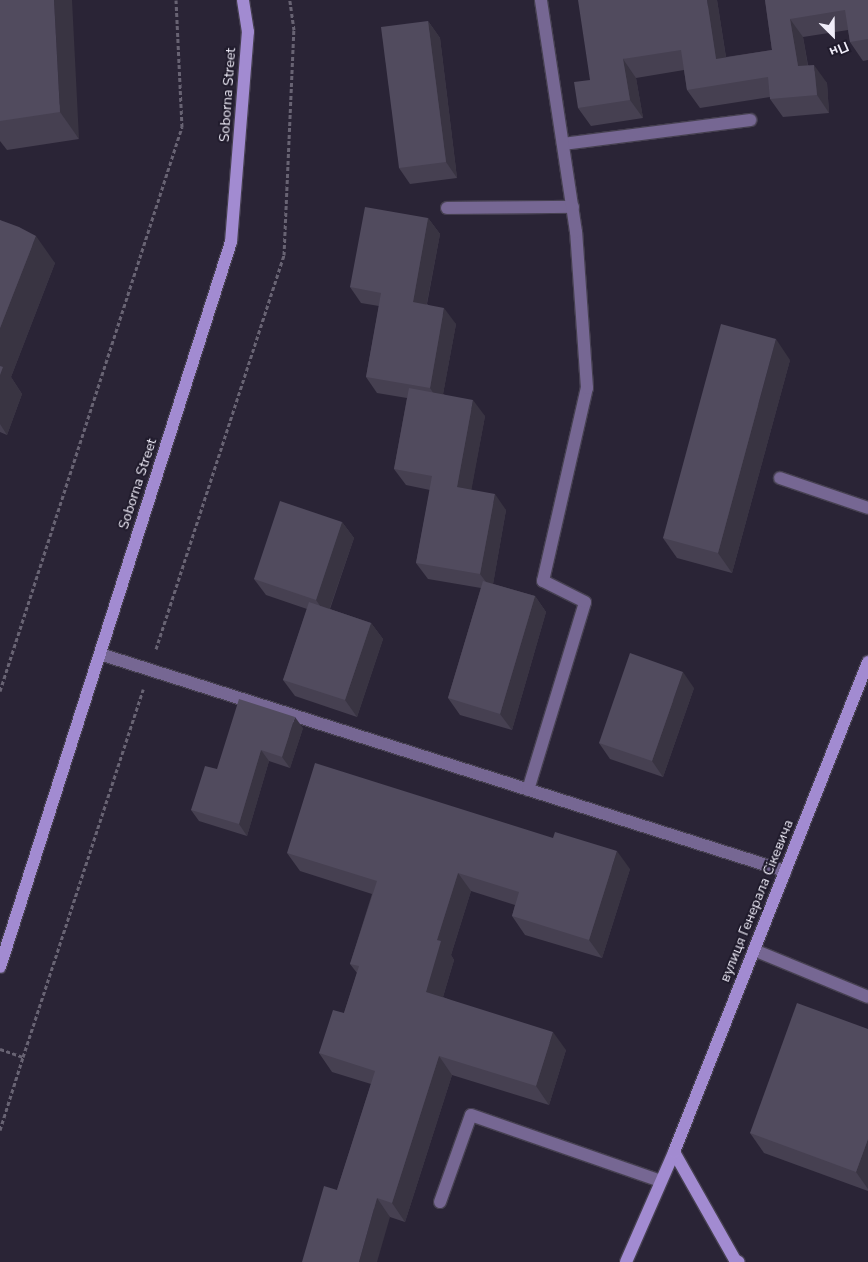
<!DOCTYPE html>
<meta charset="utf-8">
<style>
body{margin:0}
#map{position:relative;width:868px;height:1262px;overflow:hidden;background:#2a2436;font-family:"Nunito Sans",sans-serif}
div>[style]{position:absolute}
.path>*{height:3px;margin-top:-1.5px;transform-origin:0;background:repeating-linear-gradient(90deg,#686373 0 4px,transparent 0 6.5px)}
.roads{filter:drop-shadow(1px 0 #464051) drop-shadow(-1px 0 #464051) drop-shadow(0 1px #464051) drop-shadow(0 -1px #464051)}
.lane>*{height:12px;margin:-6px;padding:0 6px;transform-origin:6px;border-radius:6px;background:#766793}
.street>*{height:12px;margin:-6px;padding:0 6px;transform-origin:6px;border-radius:6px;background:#766793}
.secondary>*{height:12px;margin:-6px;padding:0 6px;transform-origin:6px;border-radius:6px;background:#a28bd1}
.wall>*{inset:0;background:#464051}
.shaded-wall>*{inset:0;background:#393442}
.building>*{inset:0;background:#514b5e}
span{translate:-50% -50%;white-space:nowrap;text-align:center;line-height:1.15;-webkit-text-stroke:4px #201b2c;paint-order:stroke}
.street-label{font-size:14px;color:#f0edf9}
.north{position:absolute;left:808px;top:10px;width:50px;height:50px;-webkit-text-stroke:4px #201b2c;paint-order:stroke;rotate:157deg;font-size:14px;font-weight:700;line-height:20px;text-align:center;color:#f0edf9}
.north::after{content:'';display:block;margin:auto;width:18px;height:22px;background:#f0edf9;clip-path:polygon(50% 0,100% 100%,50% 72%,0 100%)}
</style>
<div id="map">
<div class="path">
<i style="left:156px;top:649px;width:414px;rotate:-72deg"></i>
<i style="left:284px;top:255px;width:225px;rotate:-87.5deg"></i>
<i style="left:294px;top:30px;width:30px;rotate:-98deg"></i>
<i style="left:0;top:691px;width:593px;rotate:-72.12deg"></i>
<i style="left:182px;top:127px;width:127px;rotate:-92.7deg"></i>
<i style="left:0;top:1049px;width:24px;rotate:19deg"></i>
<i style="left:23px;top:1057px;width:387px;rotate:-71.9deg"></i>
<i style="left:0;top:1130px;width:77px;rotate:-72.5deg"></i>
</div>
<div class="roads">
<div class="lane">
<i style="left:563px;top:144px;width:189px;rotate:-7.3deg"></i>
<i style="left:447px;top:208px;width:126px;rotate:-0.5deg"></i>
<i style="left:780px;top:478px;width:93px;rotate:18.8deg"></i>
<i style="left:100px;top:654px;width:719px;rotate:17.58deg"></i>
<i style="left:528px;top:790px;width:196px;rotate:-73.1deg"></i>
<i style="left:585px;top:602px;width:47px;rotate:-153.4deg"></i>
<i style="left:543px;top:581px;width:198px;rotate:-77.2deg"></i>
<i style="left:587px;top:388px;width:156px;rotate:-94deg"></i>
<i style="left:576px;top:232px;width:235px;rotate:-98.6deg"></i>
<i style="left:440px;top:1202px;width:92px;rotate:-70.4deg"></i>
<i style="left:471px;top:1115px;width:200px;rotate:19.2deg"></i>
</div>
<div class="street">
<i style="left:754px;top:950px;width:123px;rotate:22.4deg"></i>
</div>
<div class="secondary">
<i style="left:0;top:967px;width:761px;rotate:-72.33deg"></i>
<i style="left:231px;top:242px;width:211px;rotate:-85.4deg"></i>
<i style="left:248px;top:32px;width:32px;rotate:-99deg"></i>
<i style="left:674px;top:1152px;width:124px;rotate:60.5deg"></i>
<i style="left:735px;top:1260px;width:4px;rotate:27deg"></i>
<i style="left:626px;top:1262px;width:120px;rotate:-66.4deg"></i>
<i style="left:674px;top:1152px;width:527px;rotate:-68.4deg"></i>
</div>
</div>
<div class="wall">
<i style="clip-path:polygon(0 0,79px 139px,7px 150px,0 141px)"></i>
<i style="clip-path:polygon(717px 0,726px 57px,772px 50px,765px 0,868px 0,868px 60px,863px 61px,850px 42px,848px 30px,803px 37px,808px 65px,827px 83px,829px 113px,783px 117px,770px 99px,770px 97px,700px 108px,687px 90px,684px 70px,636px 78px,643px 118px,591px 126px,578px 108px,590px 80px)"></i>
<i style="clip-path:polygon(428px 21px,440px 38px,457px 178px,410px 184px,399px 168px)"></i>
<i style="clip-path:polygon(428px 218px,440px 234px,427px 304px,456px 324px,443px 394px,485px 416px,471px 490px,506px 510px,493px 584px,535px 596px,546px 612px,512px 730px,460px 715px,448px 698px,481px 588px,428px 579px,416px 563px,430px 490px,406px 485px,394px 469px,407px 398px,377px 393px,366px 377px,379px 306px,361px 303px,350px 287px)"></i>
<i style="clip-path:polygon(0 220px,55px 263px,11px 377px,22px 394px,7px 435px,0 432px)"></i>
<i style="clip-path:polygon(790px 360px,732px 573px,677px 558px,663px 538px)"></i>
<i style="clip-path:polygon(342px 522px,354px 538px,330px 609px,371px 623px,383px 639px,357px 717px,295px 696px,283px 680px,307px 609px,266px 595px,254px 579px)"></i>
<i style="clip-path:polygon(694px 688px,663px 777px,610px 759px,599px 743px)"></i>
<i style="clip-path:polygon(303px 728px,290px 768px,269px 761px,247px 836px,199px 821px,191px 810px,217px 769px)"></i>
<i style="clip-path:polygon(287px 853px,630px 869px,602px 958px,525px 935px,512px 916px,515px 905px,471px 891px,451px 955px,454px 960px,443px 997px,566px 1050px,549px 1105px,452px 1075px,405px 1222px,390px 1217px,337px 1190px,371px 1084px,332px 1072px,319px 1053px,344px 1013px,357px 973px,350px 964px,372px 894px,300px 871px)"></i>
<i style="clip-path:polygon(868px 1029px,868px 1191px,764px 1153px,750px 1133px)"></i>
</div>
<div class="shaded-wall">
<i style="clip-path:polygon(54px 0,72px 0,79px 139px,60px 112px)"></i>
<i style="clip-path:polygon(707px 0,717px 0,729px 77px,716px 59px)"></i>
<i style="clip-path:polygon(790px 19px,803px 37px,811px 85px,798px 66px)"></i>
<i style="clip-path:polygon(428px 21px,440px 38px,457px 178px,446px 162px)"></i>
<i style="clip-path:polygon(623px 59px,636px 78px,643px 118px,630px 100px)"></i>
<i style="clip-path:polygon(814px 65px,827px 83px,829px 113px,817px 95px)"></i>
<i style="clip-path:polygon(428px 218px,440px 234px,424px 318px,413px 302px)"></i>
<i style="clip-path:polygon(36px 236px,55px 263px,11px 377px,22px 394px,7px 435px,0 424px,0 328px)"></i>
<i style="clip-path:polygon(444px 308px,456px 324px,441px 405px,430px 388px)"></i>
<i style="clip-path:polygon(776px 339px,790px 360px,732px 573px,718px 553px)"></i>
<i style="clip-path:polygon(473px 400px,485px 416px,469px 503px,457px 487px)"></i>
<i style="clip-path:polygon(495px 494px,506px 510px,492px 590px,480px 574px)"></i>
<i style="clip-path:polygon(342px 522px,354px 538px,327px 616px,316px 600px)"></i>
<i style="clip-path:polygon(535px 596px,546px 612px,512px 730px,500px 714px)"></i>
<i style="clip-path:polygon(371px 623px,383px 639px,357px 717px,345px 700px)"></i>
<i style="clip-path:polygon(683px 672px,694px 688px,663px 777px,652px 761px)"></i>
<i style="clip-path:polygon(295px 717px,303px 728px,290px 768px,282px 757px)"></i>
<i style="clip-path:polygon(261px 750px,269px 761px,247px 836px,239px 824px)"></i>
<i style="clip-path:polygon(617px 851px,630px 869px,602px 958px,589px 940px)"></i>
<i style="clip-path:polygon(458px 873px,471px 891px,451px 955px,454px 960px,439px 1010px,426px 992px,437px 940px)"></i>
<i style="clip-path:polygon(553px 1032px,566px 1050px,549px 1105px,536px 1086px)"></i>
<i style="clip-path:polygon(439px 1056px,452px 1075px,405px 1222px,392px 1203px)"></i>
<i style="clip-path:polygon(868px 1139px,868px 1189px,856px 1172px)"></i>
<i style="clip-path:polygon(377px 1198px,390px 1217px,377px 1262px,359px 1262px)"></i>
</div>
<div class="building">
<i style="clip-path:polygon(0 0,54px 0,60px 112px,0 121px)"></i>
<i style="clip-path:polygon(578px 0,707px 0,716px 59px,772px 50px,765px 0,868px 0,868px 39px,850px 42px,845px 10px,790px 19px,798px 66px,814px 65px,817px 95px,770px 99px,768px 77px,687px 90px,681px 50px,623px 59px,630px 100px,578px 108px,574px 82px,590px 80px)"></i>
<i style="clip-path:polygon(428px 21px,446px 162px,399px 168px,381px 27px)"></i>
<i style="clip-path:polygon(365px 207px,428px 218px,413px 302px,444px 308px,430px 388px,366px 377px,381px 293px,350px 287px)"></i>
<i style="clip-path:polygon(0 220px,19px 227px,36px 236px,0 328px)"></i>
<i style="clip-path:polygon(721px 324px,776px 339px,718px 553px,663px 538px)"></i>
<i style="clip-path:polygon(0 366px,3px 367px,0 375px)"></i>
<i style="clip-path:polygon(409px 388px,473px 400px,457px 487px,495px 494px,480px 574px,416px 563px,432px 476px,394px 469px)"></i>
<i style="clip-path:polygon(280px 501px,342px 522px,316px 600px,254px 579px)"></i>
<i style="clip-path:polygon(483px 581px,535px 596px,500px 714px,448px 698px)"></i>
<i style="clip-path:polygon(309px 602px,371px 623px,345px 700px,283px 680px)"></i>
<i style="clip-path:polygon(630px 653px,683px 672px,652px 761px,599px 743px)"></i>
<i style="clip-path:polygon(239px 699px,295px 717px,282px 757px,261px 750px,239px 824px,191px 810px,205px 766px,217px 769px)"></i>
<i style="clip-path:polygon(315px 763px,553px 838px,555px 832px,617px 851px,589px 940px,512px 916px,519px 892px,458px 873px,437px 940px,441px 941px,426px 992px,553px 1032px,536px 1086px,439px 1056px,392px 1203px,377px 1198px,359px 1262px,302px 1262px,324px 1186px,337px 1190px,375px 1071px,319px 1053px,333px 1010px,344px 1013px,359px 966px,350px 964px,377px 881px,287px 853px)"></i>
<i style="clip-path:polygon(797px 1003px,868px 1029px,868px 1139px,856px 1172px,750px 1133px)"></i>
</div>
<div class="street-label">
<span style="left:228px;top:95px;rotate:-86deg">Soborna Street</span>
<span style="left:138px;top:484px;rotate:-72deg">Soborna Street</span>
<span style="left:757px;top:901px;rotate:-68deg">вулиця Генерала Сікевича</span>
</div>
<div class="north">Пн</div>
</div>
